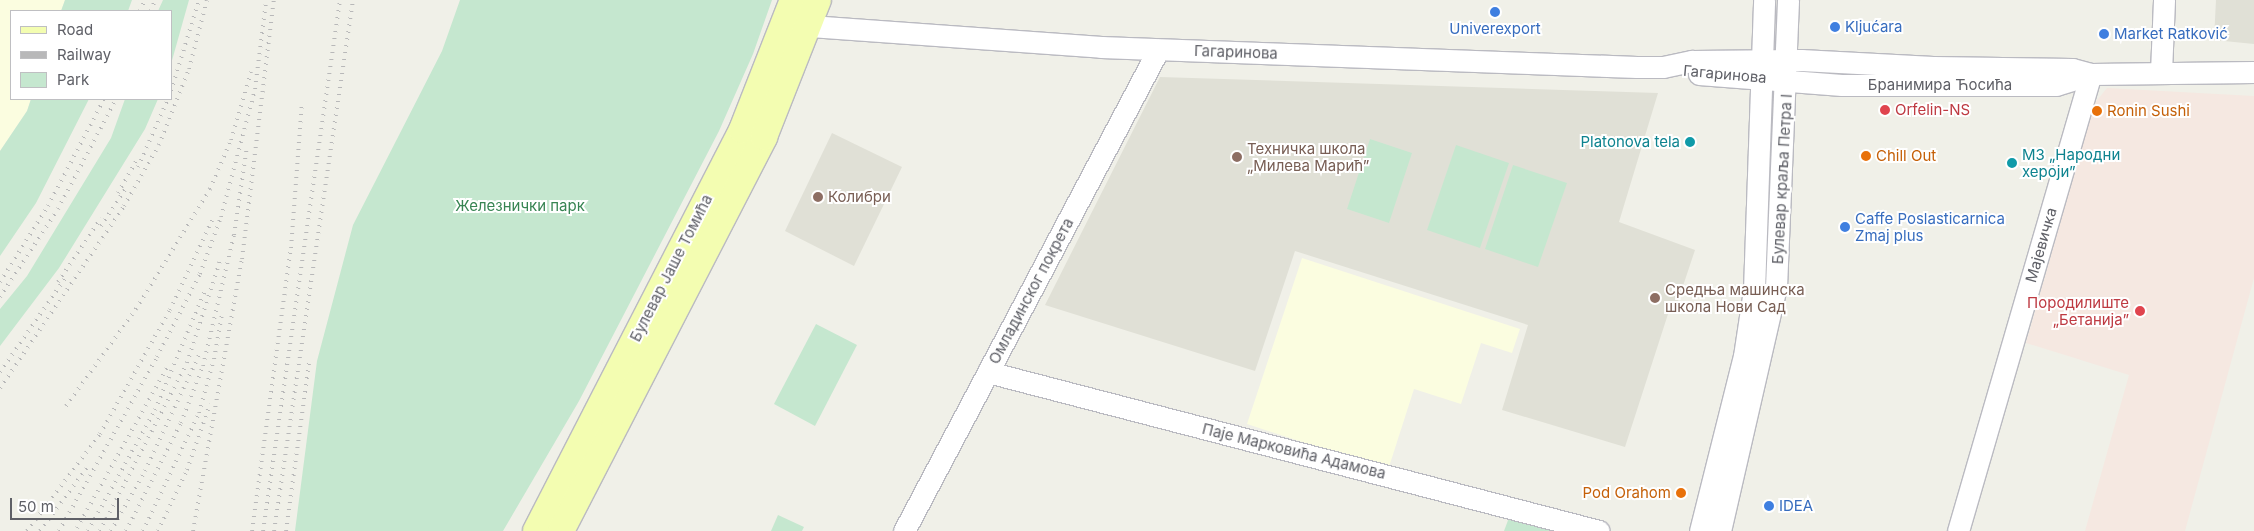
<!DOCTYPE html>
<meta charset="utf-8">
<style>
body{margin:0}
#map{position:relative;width:2254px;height:531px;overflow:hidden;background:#f0f0e8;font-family:Inter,sans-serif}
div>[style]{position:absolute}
.commercial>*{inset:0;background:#fbfde0}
.education>*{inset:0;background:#e0e0d6}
.medical>*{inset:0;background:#f5e8e1}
.green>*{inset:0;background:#c5e7cf}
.roads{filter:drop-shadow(1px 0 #babac1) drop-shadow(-1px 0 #babac1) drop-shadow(0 1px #babac1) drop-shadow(0 -1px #babac1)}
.minor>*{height:21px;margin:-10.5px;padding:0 10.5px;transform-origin:10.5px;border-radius:10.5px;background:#fff}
.major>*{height:26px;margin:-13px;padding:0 13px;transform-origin:13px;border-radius:13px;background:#f3fdb1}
.rail>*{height:4px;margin-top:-2px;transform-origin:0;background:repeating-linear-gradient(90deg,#b8b8b9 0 1px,transparent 0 7px)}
.dots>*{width:14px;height:14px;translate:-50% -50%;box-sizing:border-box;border:2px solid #fff;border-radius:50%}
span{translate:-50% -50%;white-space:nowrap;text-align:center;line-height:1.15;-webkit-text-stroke:4px #fff;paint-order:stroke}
.shop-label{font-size:15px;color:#366cbe}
.left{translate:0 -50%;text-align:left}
.street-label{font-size:15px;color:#5f6067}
.health-label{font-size:15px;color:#be3a42}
.right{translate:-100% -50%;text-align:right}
.food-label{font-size:15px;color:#c56008}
.culture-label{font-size:15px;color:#0d838f}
.education-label{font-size:15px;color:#785e54}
.park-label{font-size:15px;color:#388553}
.legend{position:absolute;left:10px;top:10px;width:162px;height:90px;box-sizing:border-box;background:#fff;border:1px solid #bfbfc2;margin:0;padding:6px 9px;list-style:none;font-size:15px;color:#5f6067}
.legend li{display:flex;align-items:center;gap:10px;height:25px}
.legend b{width:25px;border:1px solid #bfbfc2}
.scale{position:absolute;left:10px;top:498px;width:109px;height:22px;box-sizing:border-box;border:2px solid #5f6067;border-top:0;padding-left:6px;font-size:15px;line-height:18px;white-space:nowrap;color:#5f6067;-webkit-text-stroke:4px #fff;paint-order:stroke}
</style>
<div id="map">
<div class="commercial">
<i style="clip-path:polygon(0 0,65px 0,61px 11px,11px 11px,11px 99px,31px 99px,27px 111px,0 151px)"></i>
<i style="clip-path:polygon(1302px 258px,1520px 329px,1512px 353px,1481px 343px,1461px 404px,1414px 389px,1388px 470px,1247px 424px)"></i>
</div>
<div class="education">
<i style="clip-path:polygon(2216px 0,2254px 0,2254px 44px,2214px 40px)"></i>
<i style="clip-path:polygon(1160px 77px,1658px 93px,1619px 222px,1695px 250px,1674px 313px,1669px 311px,1625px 447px,1502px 410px,1528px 325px,1295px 251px,1255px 371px,1045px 305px)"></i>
<i style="clip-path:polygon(832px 133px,902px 167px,854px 266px,785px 231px)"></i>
</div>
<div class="medical">
<i style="clip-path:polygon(2107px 88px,2254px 96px,2254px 278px,2185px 531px,2085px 531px,2129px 375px,2026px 343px,2094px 104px)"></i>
</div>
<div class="green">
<i style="clip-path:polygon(65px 0,132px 0,128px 11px,61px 11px)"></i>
<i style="clip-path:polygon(163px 0,189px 0,171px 64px,171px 11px,158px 11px)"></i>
<i style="clip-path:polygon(460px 0,772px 0,753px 54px,719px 131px,579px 401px,503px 531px,295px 531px,317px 361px,353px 225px,442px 51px)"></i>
<i style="clip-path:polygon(31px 99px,89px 99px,36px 203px,0 256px,0 151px,27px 111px)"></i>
<i style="clip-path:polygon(125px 99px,158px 99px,145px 129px,59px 268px,0 346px,0 309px,27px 276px,111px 138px)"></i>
<i style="clip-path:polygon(1370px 139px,1412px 153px,1389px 223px,1347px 209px)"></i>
<i style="clip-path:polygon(1456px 145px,1509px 163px,1480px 248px,1427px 230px)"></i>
<i style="clip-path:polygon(1513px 165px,1567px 183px,1538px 267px,1485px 249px)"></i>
<i style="clip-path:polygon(816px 324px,857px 345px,815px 426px,774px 404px)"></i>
<i style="clip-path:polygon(778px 515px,804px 527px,802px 531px,771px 531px)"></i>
<i style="clip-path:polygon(1510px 515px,1570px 531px,1504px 531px)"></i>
</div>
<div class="roads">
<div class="minor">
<i style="left:810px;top:26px;width:292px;rotate:4.1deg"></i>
<i style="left:1101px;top:47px;width:536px;rotate:2.14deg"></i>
<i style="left:1637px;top:67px;width:26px"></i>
<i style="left:1663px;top:67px;width:30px;rotate:-12deg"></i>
<i style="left:1692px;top:61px;width:109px;rotate:-0.5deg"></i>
<i style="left:1801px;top:60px;width:132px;rotate:3deg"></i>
<i style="left:1933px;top:67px;width:139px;rotate:0.8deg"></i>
<i style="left:2072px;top:69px;width:20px;rotate:15deg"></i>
<i style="left:2091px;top:74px;width:163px;rotate:-0.7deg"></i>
<i style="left:2161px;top:72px;width:72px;rotate:-87.6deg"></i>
<i style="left:1699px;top:74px;width:143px;rotate:4.4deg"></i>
<i style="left:1842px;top:85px;width:214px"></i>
<i style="left:2056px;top:85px;width:34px;rotate:-17deg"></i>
<i style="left:988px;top:372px;width:631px;rotate:14.59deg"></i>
<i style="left:904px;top:531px;width:544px;rotate:-62.16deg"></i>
<i style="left:1700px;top:531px;width:180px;rotate:-75.9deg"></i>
<i style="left:1744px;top:356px;width:67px;rotate:-81.4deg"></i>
<i style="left:1754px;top:290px;width:290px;rotate:-88deg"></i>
<i style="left:1720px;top:531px;width:250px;rotate:-77.1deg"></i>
<i style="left:1776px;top:287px;width:287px;rotate:-87.6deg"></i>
<i style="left:1958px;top:531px;width:476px;rotate:-73.8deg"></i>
</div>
<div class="major">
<i style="left:536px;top:531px;width:451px;rotate:-62.8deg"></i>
<i style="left:742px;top:130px;width:140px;rotate:-68.6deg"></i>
<i style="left:561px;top:531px;width:443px;rotate:-62.7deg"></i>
<i style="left:764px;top:137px;width:147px;rotate:-68.5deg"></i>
</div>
</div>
<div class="rail">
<i style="left:140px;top:11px;width:12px;rotate:-66deg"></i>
<i style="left:151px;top:11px;width:12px;rotate:-70deg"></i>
<i style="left:171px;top:91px;width:95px;rotate:-72.9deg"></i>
<i style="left:138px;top:167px;width:74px;rotate:-66.2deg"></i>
<i style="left:118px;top:193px;width:40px;rotate:-60.3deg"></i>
<i style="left:101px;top:226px;width:45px;rotate:-56.7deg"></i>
<i style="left:0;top:282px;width:90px;rotate:-57.7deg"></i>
<i style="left:48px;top:206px;width:121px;rotate:-62.4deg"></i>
<i style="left:58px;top:282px;width:77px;rotate:-56.1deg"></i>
<i style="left:0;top:297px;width:105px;rotate:-56.6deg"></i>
<i style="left:58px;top:209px;width:124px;rotate:-62.2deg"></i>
<i style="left:0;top:372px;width:116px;rotate:-55.2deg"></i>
<i style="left:0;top:388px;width:220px;rotate:-55.7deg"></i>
<i style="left:124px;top:206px;width:70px;rotate:-60.2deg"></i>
<i style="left:159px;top:145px;width:82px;rotate:-68.5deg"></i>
<i style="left:189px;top:69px;width:71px;rotate:-75.4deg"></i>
<i style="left:66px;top:406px;width:120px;rotate:-54.2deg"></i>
<i style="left:136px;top:309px;width:141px;rotate:-58.3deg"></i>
<i style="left:210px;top:189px;width:53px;rotate:-66.8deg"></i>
<i style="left:231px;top:140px;width:71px;rotate:-73.6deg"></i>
<i style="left:77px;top:528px;width:188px;rotate:-60.7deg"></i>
<i style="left:27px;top:531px;width:121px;rotate:-53deg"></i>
<i style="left:100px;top:434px;width:142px;rotate:-60.6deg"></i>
<i style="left:170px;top:310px;width:102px;rotate:-64.9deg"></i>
<i style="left:40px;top:531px;width:82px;rotate:-53.4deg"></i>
<i style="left:59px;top:531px;width:200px;rotate:-60.6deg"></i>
<i style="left:157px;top:357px;width:93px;rotate:-62.6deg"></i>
<i style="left:200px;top:274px;width:61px;rotate:-69.8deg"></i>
<i style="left:221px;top:217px;width:132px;rotate:-75.1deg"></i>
<i style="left:255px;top:89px;width:88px;rotate:-82.8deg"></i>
<i style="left:88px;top:531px;width:138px;rotate:-61deg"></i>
<i style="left:155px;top:410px;width:132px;rotate:-67.3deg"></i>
<i style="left:100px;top:531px;width:189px;rotate:-62.6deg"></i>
<i style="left:187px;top:363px;width:110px;rotate:-72.1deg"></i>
<i style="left:111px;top:531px;width:69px;rotate:-60.5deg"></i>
<i style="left:145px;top:471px;width:130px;rotate:-65deg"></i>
<i style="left:126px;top:531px;width:121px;rotate:-63deg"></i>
<i style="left:181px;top:423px;width:61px;rotate:-68.9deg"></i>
<i style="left:203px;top:366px;width:135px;rotate:-76.7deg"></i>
<i style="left:234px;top:235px;width:90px;rotate:-81.7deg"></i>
<i style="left:143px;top:531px;width:131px;rotate:-64.6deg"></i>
<i style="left:199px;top:413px;width:56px;rotate:-74.5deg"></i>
<i style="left:214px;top:359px;width:46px;rotate:-79.9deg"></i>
<i style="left:158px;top:531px;width:68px;rotate:-64.6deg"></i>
<i style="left:187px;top:470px;width:70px;rotate:-70.8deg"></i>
<i style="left:193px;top:531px;width:276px;rotate:-79.8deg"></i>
<i style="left:242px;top:259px;width:261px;rotate:-83deg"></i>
<i style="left:252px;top:531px;width:286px;rotate:-82.2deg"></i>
<i style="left:291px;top:248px;width:145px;rotate:-85.7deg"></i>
<i style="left:263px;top:531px;width:537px;rotate:-81.75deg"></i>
<i style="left:274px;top:531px;width:537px;rotate:-81.54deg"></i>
<i style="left:286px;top:531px;width:171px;rotate:-82.2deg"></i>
</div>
<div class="dots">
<i style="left:1495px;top:12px;background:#3f7fe0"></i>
<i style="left:1835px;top:27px;background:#3f7fe0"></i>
<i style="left:2104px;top:34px;background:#3f7fe0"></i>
<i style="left:1885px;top:110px;background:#e0444e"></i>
<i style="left:2097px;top:111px;background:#e8710a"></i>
<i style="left:1690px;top:142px;background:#0f9aa8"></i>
<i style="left:1866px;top:156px;background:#e8710a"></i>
<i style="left:1237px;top:157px;background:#8d6e63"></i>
<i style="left:2012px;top:163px;background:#0f9aa8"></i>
<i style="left:818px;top:197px;background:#8d6e63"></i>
<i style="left:1845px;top:227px;background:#3f7fe0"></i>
<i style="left:1655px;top:298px;background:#8d6e63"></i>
<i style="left:2140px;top:311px;background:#e0444e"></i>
<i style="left:1681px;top:493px;background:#e8710a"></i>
<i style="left:1769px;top:506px;background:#3f7fe0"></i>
</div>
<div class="shop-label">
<span class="left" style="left:1845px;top:27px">Kljućara</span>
<span style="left:1495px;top:29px">Univerexport</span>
<span class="left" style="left:2114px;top:34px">Market Ratković</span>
<span class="left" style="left:1855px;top:227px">Caffe Poslasticarnica<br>Zmaj plus</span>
<span class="left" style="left:1779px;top:506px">IDEA</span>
</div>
<div class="street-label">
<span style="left:1236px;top:52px;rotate:2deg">Гагаринова</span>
<span style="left:1725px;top:74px;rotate:5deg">Гагаринова</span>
<span style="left:1940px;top:85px">Бранимира Ћосића</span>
<span style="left:1782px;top:179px;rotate:-87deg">Булевар краља Петра I</span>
<span style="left:2041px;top:245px;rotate:-74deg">Мајевичка</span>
<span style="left:671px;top:268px;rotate:-63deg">Булевар Јаше Томића</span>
<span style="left:1031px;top:291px;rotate:-62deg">Омладинског покрета</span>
<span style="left:1294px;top:451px;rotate:14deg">Паје Марковића Адамова</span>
</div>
<div class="health-label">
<span class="left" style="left:1895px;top:110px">Orfelin-NS</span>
<span class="right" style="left:2129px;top:311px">Породилиште<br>„Бетанија”</span>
</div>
<div class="food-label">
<span class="left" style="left:2107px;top:111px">Ronin Sushi</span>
<span class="left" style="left:1876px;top:156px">Chill Out</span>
<span class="right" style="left:1671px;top:493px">Pod Orahom</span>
</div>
<div class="culture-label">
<span class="right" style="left:1680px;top:142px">Platonova tela</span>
<span class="left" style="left:2022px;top:163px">МЗ „Народни<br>хероји”</span>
</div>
<div class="education-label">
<span class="left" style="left:1247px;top:157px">Техничка школа<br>„Милева Марић”</span>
<span class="left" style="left:828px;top:197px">Колибри</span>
<span class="left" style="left:1665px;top:298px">Средња машинска<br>школа Нови Сад</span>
</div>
<div class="park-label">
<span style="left:520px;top:206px">Железнички парк</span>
</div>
<ul class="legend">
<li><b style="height:6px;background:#f3fdb1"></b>Road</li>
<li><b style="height:6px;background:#b8b8b9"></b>Railway</li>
<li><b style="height:14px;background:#c5e7cf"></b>Park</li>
</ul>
<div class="scale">50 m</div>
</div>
